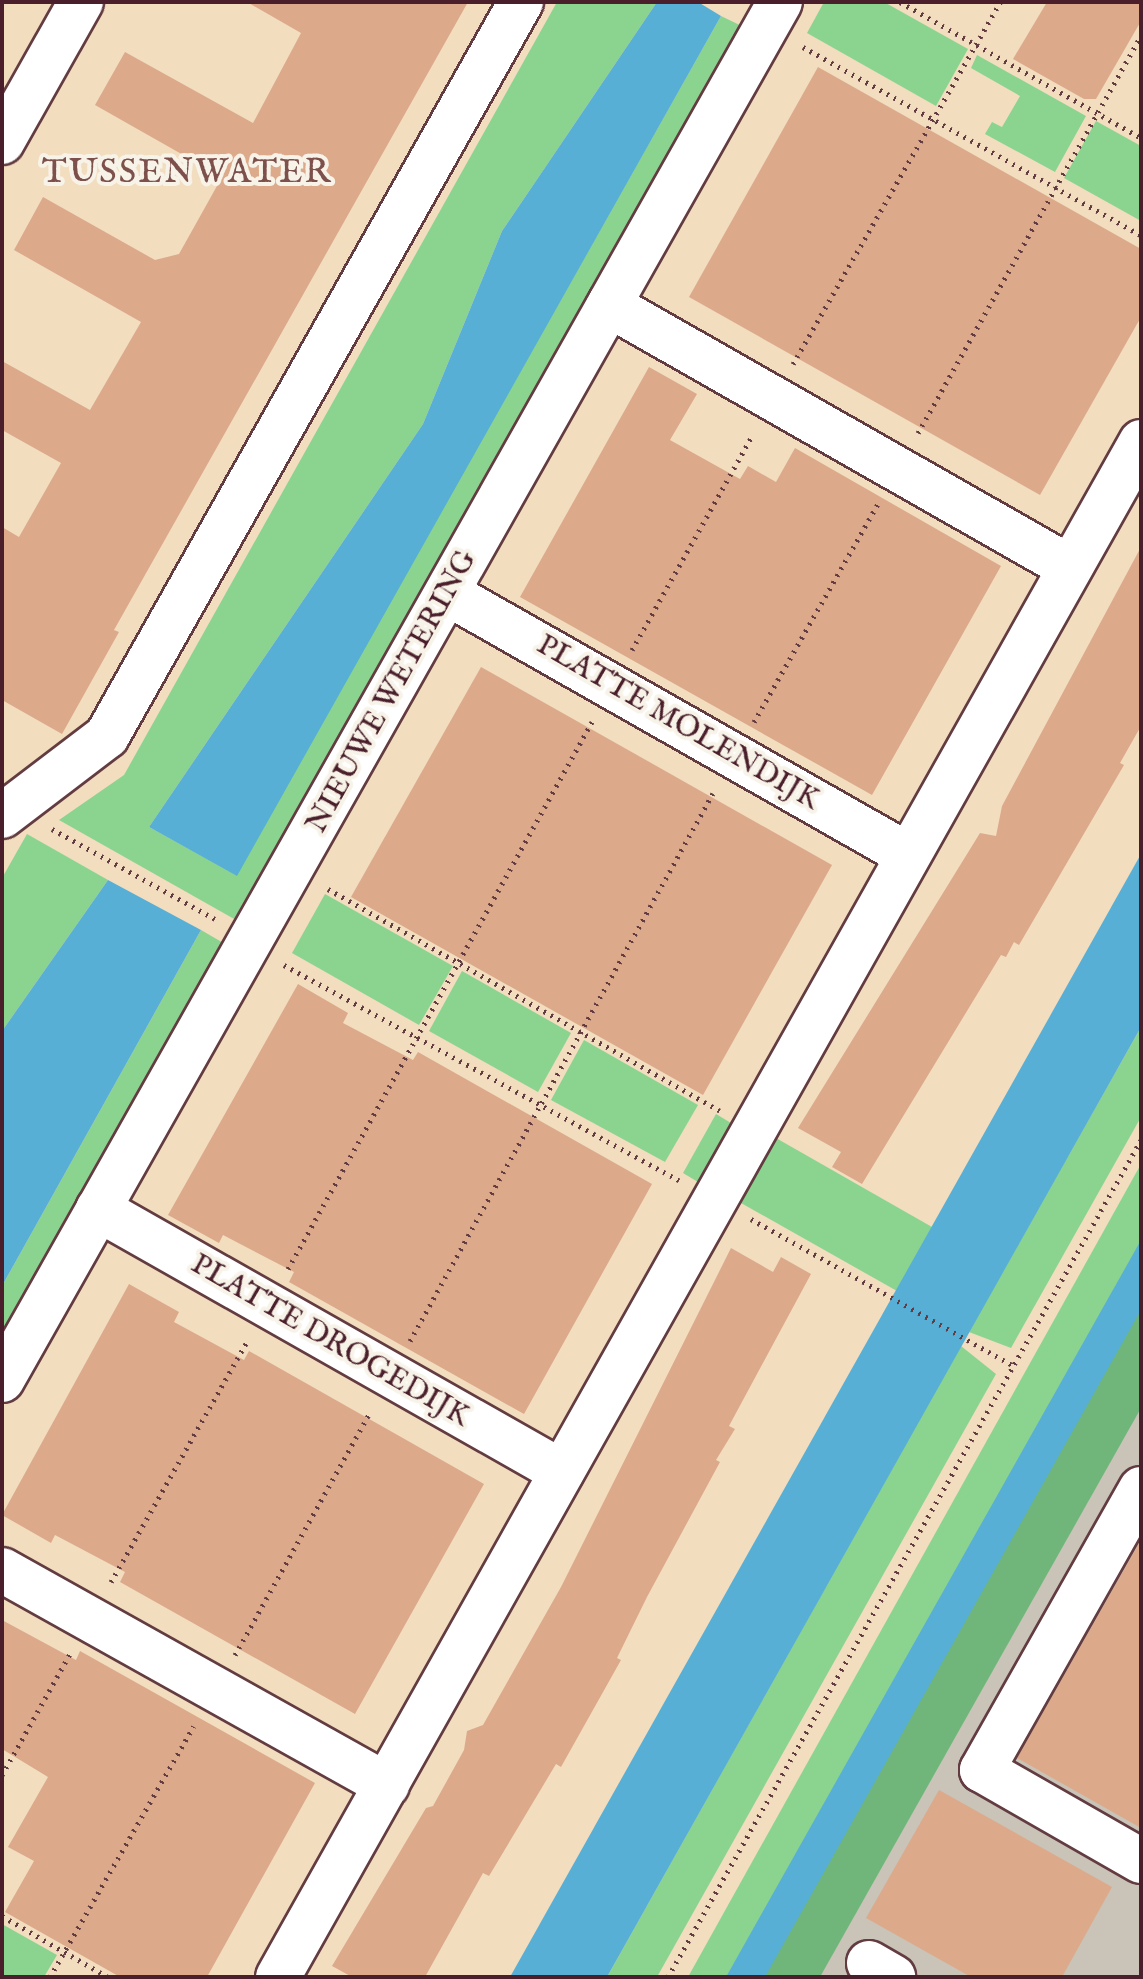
<!DOCTYPE html>
<style>
body{margin:0}
#map{position:relative;width:1143px;height:1979px;overflow:hidden;background:#f2ddbf;font-family:"IM FELL English",serif}
div>[style]{position:absolute}
.industrial>*{inset:0;background:#c9c3b8}
.green>*{inset:0;background:#8bd490}
.forest>*{inset:0;background:#70b67a}
.water>*{inset:0;background:#58afd5}
.building>*{inset:0;background:#dcaa8a}
.path>*{height:5px;margin-top:-2.5px;transform-origin:0;background:repeating-linear-gradient(90deg,#633c41 0 2px,transparent 0 8px)}
.roads{filter:drop-shadow(2px 0 #633c41) drop-shadow(-2px 0 #633c41) drop-shadow(0 2px #633c41) drop-shadow(0 -2px #633c41)}
.minor>*{height:44px;margin:-22px;padding:0 22px;transform-origin:22px;border-radius:22px;background:#fff}
span{translate:-50% -50%;white-space:nowrap;text-align:center;line-height:1.15;-webkit-text-stroke:8px #f7f3e8;paint-order:stroke}
.street-label{font-size:30px;color:#4a1f2b}
.quarter-label{font-size:34px;color:#7d504c;letter-spacing:2px}
.frame{position:absolute;inset:0;border:4px solid #4a1f2b;pointer-events:none}
</style>
<div id="map">
<div class="industrial">
<i style="clip-path:polygon(1141px 1279px,1141px 1977px,728px 1977px)"></i>
</div>
<div class="green">
<i style="clip-path:polygon(557px 2px,657px 2px,502px 231px,423px 424px,149px 827px,236px 875px,721px 16px,750px 30px,243px 924px,59px 820px,124px 775px)"></i>
<i style="clip-path:polygon(824px 2px,884px 2px,968px 49px,936px 106px,807px 33px)"></i>
<i style="clip-path:polygon(977px 55px,1086px 116px,1055px 172px,985px 134px,992px 122px,1002px 127px,1020px 96px,971px 68px)"></i>
<i style="clip-path:polygon(1096px 121px,1141px 146px,1141px 221px,1064px 178px)"></i>
<i style="clip-path:polygon(27px 834px,108px 880px,2px 1031px,2px 878px)"></i>
<i style="clip-path:polygon(325px 894px,453px 966px,419px 1025px,292px 953px)"></i>
<i style="clip-path:polygon(201px 930px,232px 948px,2px 1355px,2px 1286px)"></i>
<i style="clip-path:polygon(462px 971px,571px 1033px,538px 1092px,429px 1031px)"></i>
<i style="clip-path:polygon(1141px 1027px,1141px 1117px,1011px 1348px,969px 1332px)"></i>
<i style="clip-path:polygon(584px 1040px,698px 1105px,665px 1162px,551px 1100px)"></i>
<i style="clip-path:polygon(716px 1114px,741px 1129px,708px 1188px,683px 1173px)"></i>
<i style="clip-path:polygon(776px 1138px,932px 1227px,897px 1291px,741px 1203px)"></i>
<i style="clip-path:polygon(1141px 1164px,1141px 1251px,730px 1977px,688px 1977px)"></i>
<i style="clip-path:polygon(961px 1346px,996px 1374px,657px 1977px,607px 1977px)"></i>
<i style="clip-path:polygon(2px 1924px,57px 1955px,44px 1977px,2px 1977px)"></i>
</div>
<div class="forest">
<i style="clip-path:polygon(1141px 1251px,1141px 1408px,820px 1977px,730px 1977px)"></i>
</div>
<div class="water">
<i style="clip-path:polygon(657px 2px,698px 2px,721px 16px,237px 876px,149px 827px,423px 424px,502px 231px)"></i>
<i style="clip-path:polygon(1141px 854px,1141px 1027px,607px 1977px,510px 1977px)"></i>
<i style="clip-path:polygon(108px 880px,201px 930px,2px 1286px,2px 1031px)"></i>
<i style="clip-path:polygon(1141px 1240px,1141px 1310px,765px 1977px,726px 1977px)"></i>
</div>
<div class="building">
<i style="clip-path:polygon(247px 2px,468px 2px,114px 630px,119px 632px,62px 734px,2px 700px,2px 527px,19px 537px,61px 463px,2px 430px,2px 361px,90px 410px,141px 322px,14px 250px,43px 197px,155px 260px,179px 254px,222px 177px,95px 105px,125px 52px,253px 123px,301px 33px)"></i>
<i style="clip-path:polygon(1047px 2px,1141px 2px,1141px 21px,1096px 99px,1084px 99px,1013px 59px)"></i>
<i style="clip-path:polygon(818px 67px,1141px 249px,1141px 317px,1040px 495px,689px 297px)"></i>
<i style="clip-path:polygon(649px 367px,697px 394px,670px 440px,740px 479px,748px 466px,776px 482px,795px 448px,1001px 566px,872px 795px,520px 597px)"></i>
<i style="clip-path:polygon(1141px 547px,1141px 726px,1120px 763px,1124px 765px,1019px 945px,1014px 942px,1006px 957px,1001px 955px,862px 1184px,832px 1167px,841px 1152px,798px 1128px,980px 833px,996px 836px,1002px 806px)"></i>
<i style="clip-path:polygon(481px 667px,832px 865px,703px 1095px,351px 897px)"></i>
<i style="clip-path:polygon(298px 984px,348px 1013px,343px 1023px,413px 1060px,418px 1052px,652px 1184px,524px 1414px,289px 1282px,294px 1272px,223px 1235px,219px 1243px,168px 1215px)"></i>
<i style="clip-path:polygon(731px 1248px,773px 1272px,781px 1257px,811px 1274px,729px 1426px,735px 1429px,716px 1460px,720px 1462px,647px 1597px,617px 1658px,621px 1660px,561px 1767px,556px 1764px,489px 1876px,483px 1873px,425px 1977px,352px 1977px,332px 1966px,426px 1808px,433px 1806px,464px 1750px,467px 1731px,483px 1725px,561px 1587px)"></i>
<i style="clip-path:polygon(129px 1284px,179px 1312px,174px 1322px,244px 1360px,249px 1351px,484px 1484px,355px 1714px,120px 1582px,125px 1572px,55px 1535px,51px 1543px,2px 1515px)"></i>
<i style="clip-path:polygon(1141px 1540px,1141px 1828px,1017px 1758px)"></i>
<i style="clip-path:polygon(2px 1620px,76px 1660px,80px 1651px,315px 1783px,207px 1977px,120px 1977px,5px 1912px,34px 1861px,8px 1847px,48px 1777px,2px 1749px)"></i>
<i style="clip-path:polygon(939px 1790px,1112px 1887px,1062px 1977px,971px 1977px,866px 1918px)"></i>
</div>
<div class="path">
<i style="left:900px;top:2px;width:277px;rotate:29.4deg"></i>
<i style="left:803px;top:47px;width:387px;rotate:29.1deg"></i>
<i style="left:793px;top:364px;width:417px;rotate:-60.2deg"></i>
<i style="left:918px;top:433px;width:455px;rotate:-60.7deg"></i>
<i style="left:632px;top:650px;width:245px;rotate:-60.7deg"></i>
<i style="left:754px;top:722px;width:251px;rotate:-60.4deg"></i>
<i style="left:52px;top:829px;width:186px;rotate:28.9deg"></i>
<i style="left:328px;top:889px;width:450px;rotate:29.5deg"></i>
<i style="left:284px;top:965px;width:450px;rotate:28.6deg"></i>
<i style="left:751px;top:1219px;width:301px;rotate:29.2deg"></i>
<i style="left:288px;top:1269px;width:626px;rotate:-60.94deg"></i>
<i style="left:410px;top:1341px;width:626px;rotate:-61.06deg"></i>
<i style="left:111px;top:1582px;width:278px;rotate:-60.5deg"></i>
<i style="left:235px;top:1655px;width:278px;rotate:-60.9deg"></i>
<i style="left:2px;top:1775px;width:139px;rotate:-60.7deg"></i>
<i style="left:2px;top:1916px;width:122px;rotate:29.9deg"></i>
<i style="left:50px;top:1977px;width:289px;rotate:-60.2deg"></i>
<i style="left:668px;top:1977px;width:961px;rotate:-60.53deg"></i>
</div>
<div class="roads">
<div class="minor">
<i style="left:2px;top:142px;width:161px;rotate:-60.6deg"></i>
<i style="left:609px;top:305px;width:529px;rotate:29.66deg"></i>
<i style="left:447px;top:593px;width:530px;rotate:29.61deg"></i>
<i style="left:2px;top:816px;width:132px;rotate:-37.3deg"></i>
<i style="left:107px;top:736px;width:843px;rotate:-60.58deg"></i>
<i style="left:98px;top:1209px;width:533px;rotate:29.55deg"></i>
<i style="left:2px;top:1380px;width:1582px;rotate:-60.55deg"></i>
<i style="left:1141px;top:1489px;width:323px;rotate:119.5deg"></i>
<i style="left:982px;top:1770px;width:183px;rotate:29.8deg"></i>
<i style="left:2px;top:1570px;width:441px;rotate:29.2deg"></i>
<i style="left:869px;top:1963px;width:28px;rotate:30deg"></i>
<i style="left:278px;top:1977px;width:1761px;rotate:-60.65deg"></i>
</div>
</div>
<div class="street-label">
<span style="left:392px;top:692px;rotate:-61deg">NIEUWE WETERING</span>
<span style="left:678px;top:723px;rotate:30deg">PLATTE MOLENDIJK</span>
<span style="left:330px;top:1341px;rotate:30deg">PLATTE DROGEDIJK</span>
</div>
<div class="quarter-label">
<span style="left:187px;top:173px">TUSSENWATER</span>
</div>
<div class="frame"></div>
</div>
